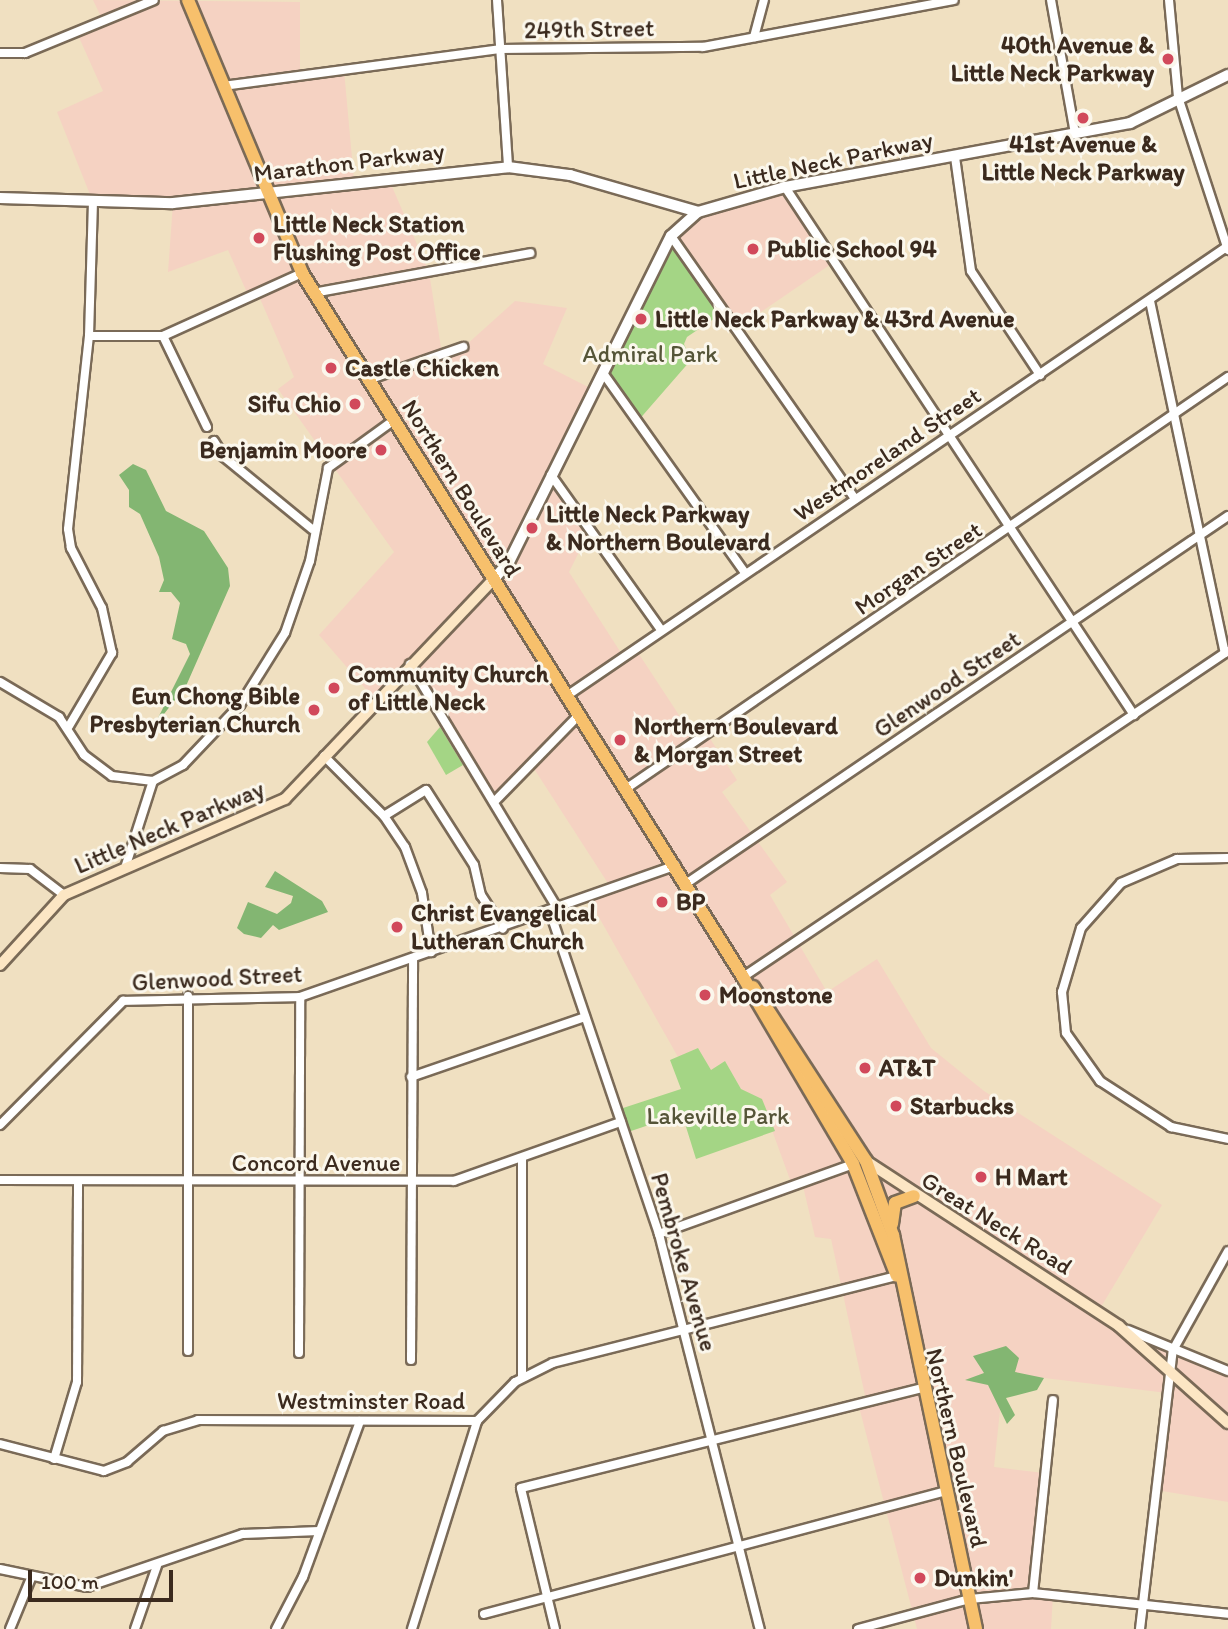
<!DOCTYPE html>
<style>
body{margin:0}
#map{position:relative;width:1228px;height:1629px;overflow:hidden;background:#f0e0c1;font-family:Itim,sans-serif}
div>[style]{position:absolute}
.built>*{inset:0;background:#f5d2c2}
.green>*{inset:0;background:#a4d585}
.forest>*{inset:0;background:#83b672}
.roads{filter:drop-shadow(2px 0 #7a6a57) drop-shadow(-2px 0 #7a6a57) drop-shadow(0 2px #7a6a57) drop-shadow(0 -2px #7a6a57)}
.minor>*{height:8px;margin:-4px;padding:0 4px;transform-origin:4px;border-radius:4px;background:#fff}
.tertiary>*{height:10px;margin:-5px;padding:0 5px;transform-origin:5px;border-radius:5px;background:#fff}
.secondary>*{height:10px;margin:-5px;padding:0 5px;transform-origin:5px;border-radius:5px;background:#fce6c4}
.primary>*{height:12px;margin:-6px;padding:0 6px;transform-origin:6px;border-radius:6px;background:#f7c06c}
.dots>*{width:19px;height:19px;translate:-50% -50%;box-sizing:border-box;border:4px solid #fbf7ec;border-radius:50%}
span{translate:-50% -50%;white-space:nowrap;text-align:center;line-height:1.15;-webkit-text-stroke:6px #fbf7ec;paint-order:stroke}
.street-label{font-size:24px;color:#3b2a1e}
.poi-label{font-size:24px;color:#3b2a1e;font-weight:700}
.right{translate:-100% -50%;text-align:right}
.left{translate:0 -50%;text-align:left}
.park-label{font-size:24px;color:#555538}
.scale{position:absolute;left:28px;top:1570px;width:145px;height:32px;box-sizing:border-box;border:4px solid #3b2a1e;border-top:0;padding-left:9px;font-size:21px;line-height:24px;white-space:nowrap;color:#3b2a1e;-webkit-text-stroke:5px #fbf7ec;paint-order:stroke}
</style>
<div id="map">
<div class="built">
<i style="clip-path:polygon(93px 0,300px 2px,300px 75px,344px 70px,354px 180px,387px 175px,429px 272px,442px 354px,465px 346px,515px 301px,567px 308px,543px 364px,594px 390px,551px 475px,590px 530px,569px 572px,623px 656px,635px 648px,696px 741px,707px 734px,737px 780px,722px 792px,787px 882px,770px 895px,827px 992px,877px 959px,931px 1048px,984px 1091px,1162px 1205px,1098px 1312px,1228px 1371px,1228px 1502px,1156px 1490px,1167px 1393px,1004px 1373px,994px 1467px,1044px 1473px,1033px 1592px,1053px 1595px,1051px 1629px,917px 1629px,858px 1403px,866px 1400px,831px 1239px,815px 1237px,802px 1182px,792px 1185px,761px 1100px,741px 1089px,725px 1061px,711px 1071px,698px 1048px,678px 1057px,588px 898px,611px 888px,531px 764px,494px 801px,411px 665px,376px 701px,319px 635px,394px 552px,278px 389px,294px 377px,258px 294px,249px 297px,228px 250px,168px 272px,173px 203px,93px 202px,57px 112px,103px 91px,77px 33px,103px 21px)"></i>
<i style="clip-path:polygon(785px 187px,834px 262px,736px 329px,671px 236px,698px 212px)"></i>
</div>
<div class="green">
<i style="clip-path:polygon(671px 236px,724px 312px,687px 337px,684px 344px,691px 360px,637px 422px,603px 373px)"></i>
<i style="clip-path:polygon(440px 727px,463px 765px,446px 775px,427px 742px)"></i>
<i style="clip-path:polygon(698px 1048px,711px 1070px,725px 1061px,741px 1089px,762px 1099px,775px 1131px,696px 1159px,682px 1114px,625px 1133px,617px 1110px,681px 1089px,670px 1060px)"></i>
</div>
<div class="forest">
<i style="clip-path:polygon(133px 464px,146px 470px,166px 511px,204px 531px,228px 568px,230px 586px,186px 686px,153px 728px,190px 654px,186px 644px,172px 639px,180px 603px,171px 592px,159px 592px,164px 580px,159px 557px,140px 514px,129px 507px,129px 490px,119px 475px)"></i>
<i style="clip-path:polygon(275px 871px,322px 901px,328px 912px,279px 930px,273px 925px,261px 938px,244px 934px,237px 928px,248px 902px,277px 914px,291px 903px,293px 896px,265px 887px)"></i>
<i style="clip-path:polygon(1006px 1346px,1019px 1358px,1015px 1372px,1044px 1378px,1037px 1390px,1006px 1398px,1015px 1415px,1007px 1424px,988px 1385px,965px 1380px,984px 1373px,973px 1356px)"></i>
</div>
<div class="roads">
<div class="minor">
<i style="left:497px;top:0;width:167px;rotate:86.2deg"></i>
<i style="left:1051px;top:0;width:136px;rotate:79.8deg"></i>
<i style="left:1169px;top:0;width:97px;rotate:84.7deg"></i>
<i style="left:1178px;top:97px;width:161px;rotate:71.9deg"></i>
<i style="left:754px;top:37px;width:38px;rotate:-75deg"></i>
<i style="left:0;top:53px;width:25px"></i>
<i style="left:25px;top:53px;width:139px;rotate:-22.3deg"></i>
<i style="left:223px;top:86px;width:279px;rotate:-7.6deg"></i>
<i style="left:500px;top:49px;width:203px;rotate:-0.6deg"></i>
<i style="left:703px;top:47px;width:255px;rotate:-10.6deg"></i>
<i style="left:955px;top:157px;width:115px;rotate:82deg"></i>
<i style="left:971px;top:271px;width:125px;rotate:56.4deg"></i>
<i style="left:785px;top:187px;width:633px;rotate:56.54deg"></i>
<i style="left:671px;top:236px;width:321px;rotate:55deg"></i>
<i style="left:313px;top:293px;width:221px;rotate:-10.4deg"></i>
<i style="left:1150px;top:301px;width:360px;rotate:78deg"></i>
<i style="left:89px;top:336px;width:74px"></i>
<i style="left:163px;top:336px;width:153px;rotate:-24.4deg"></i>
<i style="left:163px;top:336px;width:101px;rotate:64.2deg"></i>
<i style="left:603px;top:373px;width:245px;rotate:54.6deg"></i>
<i style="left:368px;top:380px;width:101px;rotate:-19.2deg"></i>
<i style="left:214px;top:441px;width:19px;rotate:58deg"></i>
<i style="left:224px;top:457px;width:114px;rotate:39.3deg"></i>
<i style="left:551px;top:475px;width:190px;rotate:54.6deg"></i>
<i style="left:410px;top:664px;width:286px;rotate:58.9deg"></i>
<i style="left:0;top:682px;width:69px;rotate:30.7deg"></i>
<i style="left:59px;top:717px;width:45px;rotate:56.7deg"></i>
<i style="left:84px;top:755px;width:35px;rotate:37deg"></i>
<i style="left:112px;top:776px;width:41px;rotate:7deg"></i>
<i style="left:153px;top:781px;width:34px;rotate:-28deg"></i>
<i style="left:183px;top:765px;width:83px;rotate:-46.5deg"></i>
<i style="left:240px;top:705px;width:85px;rotate:-58deg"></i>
<i style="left:285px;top:633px;width:76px;rotate:-70.9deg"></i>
<i style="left:310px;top:561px;width:95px;rotate:-79deg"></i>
<i style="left:328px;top:468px;width:82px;rotate:-36deg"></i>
<i style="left:568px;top:695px;width:798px;rotate:-34.23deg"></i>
<i style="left:69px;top:726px;width:85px;rotate:-59.5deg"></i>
<i style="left:112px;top:653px;width:46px;rotate:-102.5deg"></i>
<i style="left:102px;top:608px;width:68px;rotate:-117.3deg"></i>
<i style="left:71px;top:548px;width:19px;rotate:-99deg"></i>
<i style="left:68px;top:529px;width:194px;rotate:-83.8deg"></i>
<i style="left:89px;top:336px;width:134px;rotate:-88.3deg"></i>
<i style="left:324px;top:756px;width:85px;rotate:45deg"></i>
<i style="left:384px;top:816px;width:37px;rotate:56deg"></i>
<i style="left:405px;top:847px;width:49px;rotate:69.7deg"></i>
<i style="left:422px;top:893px;width:60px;rotate:81.3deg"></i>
<i style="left:627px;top:788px;width:728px;rotate:-34.37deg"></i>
<i style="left:494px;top:802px;width:123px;rotate:-45.7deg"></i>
<i style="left:384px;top:816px;width:49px;rotate:-31.8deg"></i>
<i style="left:426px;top:790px;width:89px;rotate:57.4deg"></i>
<i style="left:474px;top:865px;width:31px;rotate:77deg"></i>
<i style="left:481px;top:895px;width:40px;rotate:57.1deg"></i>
<i style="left:1228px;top:858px;width:51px;rotate:178.9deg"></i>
<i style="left:1177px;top:859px;width:61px;rotate:156.8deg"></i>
<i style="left:1121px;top:883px;width:60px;rotate:131.6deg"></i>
<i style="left:1081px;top:928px;width:67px;rotate:106.5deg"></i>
<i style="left:1062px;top:992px;width:41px;rotate:84.4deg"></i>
<i style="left:1066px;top:1033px;width:59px;rotate:54.7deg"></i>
<i style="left:1100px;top:1081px;width:85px;rotate:32.9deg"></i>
<i style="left:1171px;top:1127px;width:58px;rotate:11.9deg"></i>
<i style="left:0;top:868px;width:30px;rotate:2deg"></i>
<i style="left:30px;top:869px;width:43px;rotate:37.4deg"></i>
<i style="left:125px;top:868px;width:91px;rotate:-72.2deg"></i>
<i style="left:687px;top:883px;width:654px;rotate:-34.15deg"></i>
<i style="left:550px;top:912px;width:340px;rotate:71.3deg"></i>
<i style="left:659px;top:1234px;width:408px;rotate:75.7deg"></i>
<i style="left:743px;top:977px;width:584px;rotate:-33.91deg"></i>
<i style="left:411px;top:1077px;width:184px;rotate:-19deg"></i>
<i style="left:0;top:1125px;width:175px;rotate:-45.2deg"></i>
<i style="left:123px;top:1001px;width:177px;rotate:-1.3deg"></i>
<i style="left:300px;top:997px;width:398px;rotate:-19.3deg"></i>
<i style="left:0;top:1180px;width:454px;rotate:0.1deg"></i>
<i style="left:454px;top:1181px;width:177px;rotate:-19.5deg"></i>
<i style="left:659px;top:1234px;width:206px;rotate:-19.8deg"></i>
<i style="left:1128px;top:1330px;width:108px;rotate:22.3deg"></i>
<i style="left:188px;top:1351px;width:355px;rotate:-90deg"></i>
<i style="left:299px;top:1353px;width:356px;rotate:-89.8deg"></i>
<i style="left:411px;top:1360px;width:402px;rotate:-89.7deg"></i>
<i style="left:522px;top:1377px;width:218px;rotate:-90deg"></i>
<i style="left:0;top:1444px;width:107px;rotate:14.6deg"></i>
<i style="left:104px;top:1471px;width:25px;rotate:-21deg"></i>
<i style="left:127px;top:1462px;width:48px;rotate:-40.7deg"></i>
<i style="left:163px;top:1431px;width:37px;rotate:-17deg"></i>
<i style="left:198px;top:1420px;width:279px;rotate:0.2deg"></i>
<i style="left:477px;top:1421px;width:54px;rotate:-45.7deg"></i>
<i style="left:515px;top:1382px;width:42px;rotate:-26.6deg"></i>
<i style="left:553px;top:1363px;width:355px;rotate:-14.2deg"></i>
<i style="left:54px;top:1459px;width:80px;rotate:-73.4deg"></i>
<i style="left:77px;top:1382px;width:201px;rotate:-89.7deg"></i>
<i style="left:0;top:1569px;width:89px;rotate:11.7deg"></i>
<i style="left:87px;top:1587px;width:165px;rotate:-18.8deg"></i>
<i style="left:243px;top:1534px;width:76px;rotate:-2.3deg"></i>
<i style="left:1033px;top:1593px;width:194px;rotate:-84.1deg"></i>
<i style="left:484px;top:1614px;width:476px;rotate:-14.9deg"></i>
<i style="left:10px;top:1629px;width:55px;rotate:-67.6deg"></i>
<i style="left:135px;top:1629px;width:67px;rotate:-70.8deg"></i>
<i style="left:276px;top:1629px;width:59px;rotate:-62.6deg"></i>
<i style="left:303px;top:1577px;width:166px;rotate:-69.9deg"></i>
<i style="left:412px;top:1629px;width:218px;rotate:-72.6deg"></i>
<i style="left:555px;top:1629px;width:145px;rotate:-103.6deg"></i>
<i style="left:521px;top:1488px;width:412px;rotate:-14deg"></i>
<i style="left:858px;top:1629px;width:116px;rotate:-15deg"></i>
<i style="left:970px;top:1599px;width:63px;rotate:-5.4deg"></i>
<i style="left:1033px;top:1593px;width:196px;rotate:6.1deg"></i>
<i style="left:1140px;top:1629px;width:281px;rotate:-83.3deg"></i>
<i style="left:1173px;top:1350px;width:113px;rotate:-60.9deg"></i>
</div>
<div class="tertiary">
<i style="left:0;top:198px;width:173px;rotate:1.7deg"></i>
<i style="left:173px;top:203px;width:337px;rotate:-6.1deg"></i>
<i style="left:508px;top:167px;width:63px;rotate:7.4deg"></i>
<i style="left:570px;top:175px;width:133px;rotate:16.1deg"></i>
<i style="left:494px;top:579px;width:23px;rotate:-49deg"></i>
<i style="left:509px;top:562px;width:364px;rotate:-63.6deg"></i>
<i style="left:671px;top:236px;width:36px;rotate:-42deg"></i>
<i style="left:698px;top:212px;width:91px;rotate:-16deg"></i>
<i style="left:785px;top:187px;width:351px;rotate:-10.5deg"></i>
<i style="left:1130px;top:123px;width:109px;rotate:-26.1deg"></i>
</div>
<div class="secondary">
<i style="left:0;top:965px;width:95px;rotate:-47.6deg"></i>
<i style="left:64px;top:895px;width:241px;rotate:-23.5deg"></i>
<i style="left:285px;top:799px;width:303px;rotate:-46.5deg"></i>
<i style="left:866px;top:1161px;width:302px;rotate:33.1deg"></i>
<i style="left:1119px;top:1326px;width:146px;rotate:41.7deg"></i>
</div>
<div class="primary">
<i style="left:188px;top:0;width:296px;rotate:67.3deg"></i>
<i style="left:302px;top:273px;width:831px;rotate:57.94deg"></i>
<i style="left:743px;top:977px;width:217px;rotate:59.5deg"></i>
<i style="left:853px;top:1164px;width:120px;rotate:68.6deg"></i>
<i style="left:753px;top:987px;width:207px;rotate:57deg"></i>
<i style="left:866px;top:1161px;width:79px;rotate:70deg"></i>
<i style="left:893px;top:1235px;width:403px;rotate:78.1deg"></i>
<i style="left:892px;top:1224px;width:21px;rotate:-82deg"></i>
<i style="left:895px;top:1203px;width:20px;rotate:-20deg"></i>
</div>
</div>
<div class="dots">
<i style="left:1168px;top:59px;background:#d1495b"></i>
<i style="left:1083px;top:118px;background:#d1495b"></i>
<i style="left:259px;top:238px;background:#d1495b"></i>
<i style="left:753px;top:249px;background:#d1495b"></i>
<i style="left:641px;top:319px;background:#d1495b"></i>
<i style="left:331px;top:368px;background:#d1495b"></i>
<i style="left:355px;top:404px;background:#d1495b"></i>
<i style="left:381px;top:450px;background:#d1495b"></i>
<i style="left:532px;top:528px;background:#d1495b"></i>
<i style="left:334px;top:688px;background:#d1495b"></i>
<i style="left:314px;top:710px;background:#d1495b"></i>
<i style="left:620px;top:740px;background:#d1495b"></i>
<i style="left:662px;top:902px;background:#d1495b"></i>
<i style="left:397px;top:927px;background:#d1495b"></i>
<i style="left:705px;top:995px;background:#d1495b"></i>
<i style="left:865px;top:1068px;background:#d1495b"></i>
<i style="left:896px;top:1106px;background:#d1495b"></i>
<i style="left:981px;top:1177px;background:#d1495b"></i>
<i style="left:920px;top:1578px;background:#d1495b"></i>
</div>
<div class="street-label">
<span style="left:589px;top:29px;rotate:-1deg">249th Street</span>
<span style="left:833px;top:160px;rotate:-12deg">Little Neck Parkway</span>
<span style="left:349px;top:162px;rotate:-7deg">Marathon Parkway</span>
<span style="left:887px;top:454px;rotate:-34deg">Westmoreland Street</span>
<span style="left:462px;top:488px;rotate:58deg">Northern Boulevard</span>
<span style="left:918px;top:568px;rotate:-34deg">Morgan Street</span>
<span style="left:947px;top:684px;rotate:-34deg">Glenwood Street</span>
<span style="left:169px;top:827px;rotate:-23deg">Little Neck Parkway</span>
<span style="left:217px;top:978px;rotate:-3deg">Glenwood Street</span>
<span style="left:316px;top:1163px">Concord Avenue</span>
<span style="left:997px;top:1223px;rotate:32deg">Great Neck Road</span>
<span style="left:684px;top:1262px;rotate:74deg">Pembroke Avenue</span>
<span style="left:371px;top:1401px">Westminster Road</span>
<span style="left:957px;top:1448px;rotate:77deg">Northern Boulevard</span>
</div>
<div class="poi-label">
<span class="right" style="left:1154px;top:59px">40th Avenue &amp;<br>Little Neck Parkway</span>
<span style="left:1083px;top:158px">41st Avenue &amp;<br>Little Neck Parkway</span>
<span class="left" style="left:273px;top:238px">Little Neck Station<br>Flushing Post Office</span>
<span class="left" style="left:767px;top:249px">Public School 94</span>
<span class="left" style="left:655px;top:319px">Little Neck Parkway &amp; 43rd Avenue</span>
<span class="left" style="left:345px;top:368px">Castle Chicken</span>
<span class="right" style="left:341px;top:404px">Sifu Chio</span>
<span class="right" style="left:367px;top:450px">Benjamin Moore</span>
<span class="left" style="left:546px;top:528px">Little Neck Parkway<br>&amp; Northern Boulevard</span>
<span class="left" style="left:348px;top:688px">Community Church<br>of Little Neck</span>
<span class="right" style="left:300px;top:710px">Eun Chong Bible<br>Presbyterian Church</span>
<span class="left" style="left:634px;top:740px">Northern Boulevard<br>&amp; Morgan Street</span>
<span class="left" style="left:676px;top:902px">BP</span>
<span class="left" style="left:411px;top:927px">Christ Evangelical<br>Lutheran Church</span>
<span class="left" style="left:719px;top:995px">Moonstone</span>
<span class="left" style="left:879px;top:1068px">AT&amp;T</span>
<span class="left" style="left:910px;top:1106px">Starbucks</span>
<span class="left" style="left:995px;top:1177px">H Mart</span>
<span class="left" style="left:934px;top:1578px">Dunkin'</span>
</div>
<div class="park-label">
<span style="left:650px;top:354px">Admiral Park</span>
<span style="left:718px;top:1116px">Lakeville Park</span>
</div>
<div class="scale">100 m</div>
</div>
